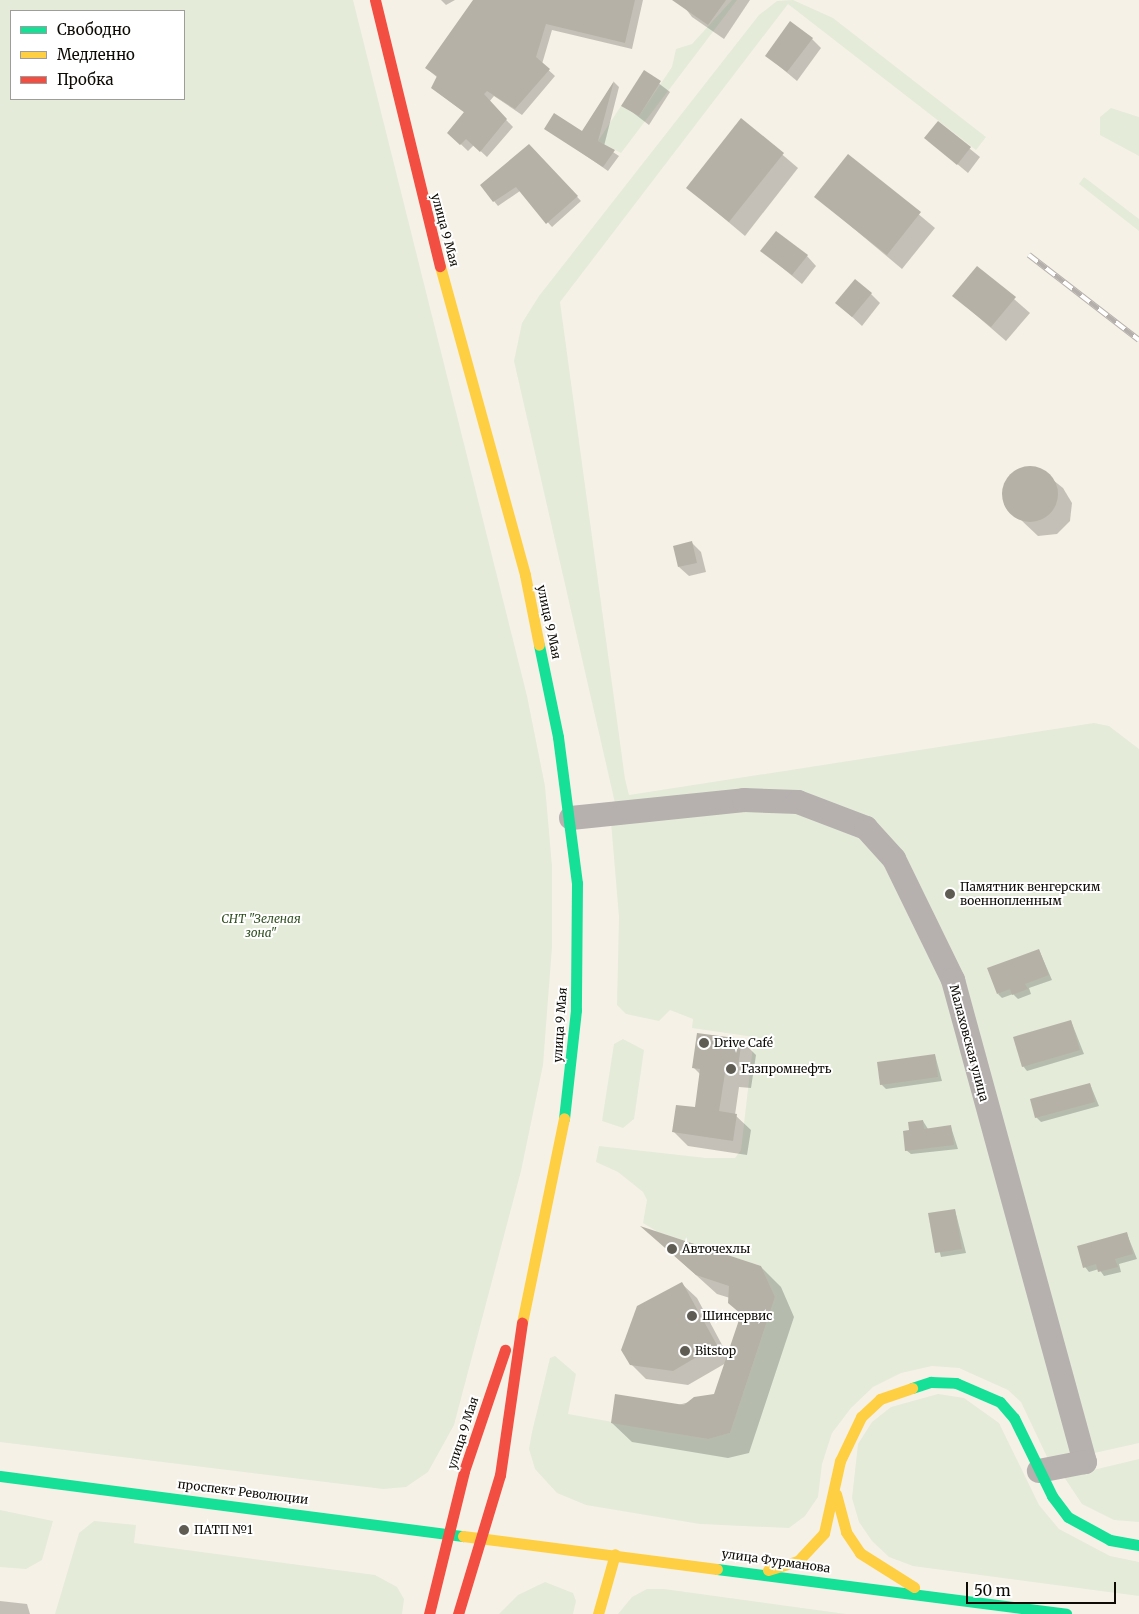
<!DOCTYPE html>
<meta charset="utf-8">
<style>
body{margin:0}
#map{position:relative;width:1139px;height:1614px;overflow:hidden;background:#f6f1e6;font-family:Merriweather,serif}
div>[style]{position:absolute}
.green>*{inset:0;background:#e4ebd9}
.shadow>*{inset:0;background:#0003}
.building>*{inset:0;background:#b6b1a6}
.round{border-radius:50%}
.street>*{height:24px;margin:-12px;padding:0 12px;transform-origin:12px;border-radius:12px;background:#b6b0af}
.fast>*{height:11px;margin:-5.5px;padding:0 5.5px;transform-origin:5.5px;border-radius:5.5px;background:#16e098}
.slow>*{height:11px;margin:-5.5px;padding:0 5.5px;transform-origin:5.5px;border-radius:5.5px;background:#ffcf43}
.jam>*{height:11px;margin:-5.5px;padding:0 5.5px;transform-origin:5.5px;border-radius:5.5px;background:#f24e42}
.rail>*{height:5.5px;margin-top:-2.75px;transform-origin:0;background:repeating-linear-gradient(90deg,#fff 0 11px,#b4afaa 0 22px);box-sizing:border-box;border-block:1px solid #b4afaa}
.dots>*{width:14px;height:14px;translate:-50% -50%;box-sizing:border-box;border:2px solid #fff;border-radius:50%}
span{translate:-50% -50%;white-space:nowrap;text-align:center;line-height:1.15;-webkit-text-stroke:4px #fff;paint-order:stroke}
.street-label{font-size:12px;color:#0e0b05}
.poi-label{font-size:12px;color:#0e0b05}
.left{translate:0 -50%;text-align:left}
.park-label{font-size:12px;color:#325122;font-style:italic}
.legend{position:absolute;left:10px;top:10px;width:175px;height:90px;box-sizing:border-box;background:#fff;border:1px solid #9f9d9b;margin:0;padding:6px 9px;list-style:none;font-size:15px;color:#0e0b05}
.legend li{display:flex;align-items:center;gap:10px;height:25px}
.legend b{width:25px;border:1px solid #9f9d9b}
.scale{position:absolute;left:966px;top:1582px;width:150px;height:22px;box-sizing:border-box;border:2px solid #0e0b05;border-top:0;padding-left:6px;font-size:15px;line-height:18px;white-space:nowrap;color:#0e0b05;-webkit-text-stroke:4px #fff;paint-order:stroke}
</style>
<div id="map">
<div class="green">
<i style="clip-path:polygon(evenodd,0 0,353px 0,527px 696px,545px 786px,552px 866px,552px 947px,543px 1065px,521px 1171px,454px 1425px,428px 1472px,406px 1487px,383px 1489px,0 1442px,0 0,11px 11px,184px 11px,184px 99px,11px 99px,11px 11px)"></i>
<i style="clip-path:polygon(732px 0,737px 0,621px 153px,598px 141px,621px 106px,639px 116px,672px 67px,676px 49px,692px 44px)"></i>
<i style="clip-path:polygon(793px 0,833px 18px,986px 137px,976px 150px,788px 4px,560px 302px,625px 779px,629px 795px,1094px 723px,1109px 726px,1139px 749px,1139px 1443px,1090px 1454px,959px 977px,853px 816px,615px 803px,514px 361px,522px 323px,539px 296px,759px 15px,777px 1px)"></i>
<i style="clip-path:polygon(1111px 108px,1139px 117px,1139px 156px,1100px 135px,1100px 117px)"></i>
<i style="clip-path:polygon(1084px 177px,1139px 219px,1139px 231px,1079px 184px)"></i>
<i style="clip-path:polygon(748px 809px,819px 814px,877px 848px,946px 979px,1077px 1453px,1048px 1459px,1021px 1402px,1008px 1390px,959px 1368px,932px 1366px,901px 1373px,873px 1387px,851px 1408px,832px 1433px,822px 1464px,818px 1497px,805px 1516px,789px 1528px,700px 1524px,586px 1505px,557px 1493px,535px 1469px,529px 1449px,532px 1432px,550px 1358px,555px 1356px,576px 1374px,568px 1414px,707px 1439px,730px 1433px,775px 1297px,761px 1266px,658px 1232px,643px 1223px,647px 1200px,643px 1192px,618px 1172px,596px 1162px,599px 1146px,706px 1158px,735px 1158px,741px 1150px,754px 1037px,692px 1028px,693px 1019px,670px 1010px,659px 1021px,626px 1014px,617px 1005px,619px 917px,611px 822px)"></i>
<i style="clip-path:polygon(623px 1039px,644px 1050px,634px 1119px,623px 1128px,602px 1121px,614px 1044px)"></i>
<i style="clip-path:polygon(938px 1394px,964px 1398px,999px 1423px,1039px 1505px,1059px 1529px,1110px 1556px,1139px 1562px,1139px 1596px,913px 1566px,889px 1557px,872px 1541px,859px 1522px,852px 1498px,858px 1444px,872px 1422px,891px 1407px)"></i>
<i style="clip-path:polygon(1139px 1459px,1139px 1522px,1114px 1520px,1082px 1504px,1064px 1477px)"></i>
<i style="clip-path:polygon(0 1510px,53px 1521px,42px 1560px,26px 1569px,0 1567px)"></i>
<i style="clip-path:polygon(94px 1521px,136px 1525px,134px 1543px,375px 1575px,397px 1587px,404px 1599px,402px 1614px,55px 1614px,79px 1533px)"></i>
<i style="clip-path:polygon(545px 1582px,573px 1593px,576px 1601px,573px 1614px,499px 1614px,518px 1595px)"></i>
<i style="clip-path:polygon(647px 1589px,664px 1589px,846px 1614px,618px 1614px,632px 1597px)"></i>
</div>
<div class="shadow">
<i style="clip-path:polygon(441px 0,455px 0,446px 5px)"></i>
<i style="clip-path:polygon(474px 0,643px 0,632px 49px,552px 30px,542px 64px,555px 76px,522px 115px,494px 96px,489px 102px,513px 127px,487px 157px,474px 145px,468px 151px,449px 133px,465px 113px,432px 88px,438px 78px,426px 68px)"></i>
<i style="clip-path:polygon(679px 0,750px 0,724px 39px,692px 17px)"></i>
<i style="clip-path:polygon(812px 39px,821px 48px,797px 81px,767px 56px)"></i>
<i style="clip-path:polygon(644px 72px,670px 92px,649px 125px,623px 105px)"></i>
<i style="clip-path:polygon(614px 82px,619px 87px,604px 146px,619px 156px,608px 171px,546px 128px,582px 132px)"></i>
<i style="clip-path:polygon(742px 120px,798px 168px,745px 236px,688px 188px)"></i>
<i style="clip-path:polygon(938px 123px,980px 157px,968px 173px,926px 138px)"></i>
<i style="clip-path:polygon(529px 145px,581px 201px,552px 227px,520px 191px,498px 206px,481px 185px)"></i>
<i style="clip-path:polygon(849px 156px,935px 228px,902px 269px,816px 197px)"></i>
<i style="clip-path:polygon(762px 251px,807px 256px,816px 266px,802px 284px)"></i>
<i style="clip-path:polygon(977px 267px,1030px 313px,1006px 341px,954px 296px)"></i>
<i style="clip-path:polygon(871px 294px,880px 303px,862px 326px,837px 303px)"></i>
<i style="clip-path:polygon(1038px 468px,1063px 488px,1072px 503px,1070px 521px,1057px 534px,1038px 536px,1004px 504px,1003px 489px,1019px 469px)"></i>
<i style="clip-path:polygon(692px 543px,701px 552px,706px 572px,689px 576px,679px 567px)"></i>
<i style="clip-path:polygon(1039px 950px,1052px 980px,1029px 988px,1031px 994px,1018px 999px,1013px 994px,1002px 998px,998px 994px)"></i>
<i style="clip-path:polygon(1071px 1021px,1084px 1054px,1027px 1071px,1023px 1066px)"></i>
<i style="clip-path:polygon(741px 1040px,756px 1055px,751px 1088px,739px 1087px,735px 1115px,751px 1130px,747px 1155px,688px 1146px,673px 1131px,696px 1109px,701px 1075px,693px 1067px)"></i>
<i style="clip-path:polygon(935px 1055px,942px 1081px,886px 1089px,881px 1084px)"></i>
<i style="clip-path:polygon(1090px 1084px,1099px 1106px,1041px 1122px,1036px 1117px)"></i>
<i style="clip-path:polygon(923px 1121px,928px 1129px,951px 1127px,958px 1149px,911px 1154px,906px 1150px,910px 1131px)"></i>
<i style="clip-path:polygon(955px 1210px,966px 1253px,941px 1257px,930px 1214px)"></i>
<i style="clip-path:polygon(645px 1229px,761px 1267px,781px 1287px,794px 1317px,749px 1453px,728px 1458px,632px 1442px,612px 1423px,715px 1395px,726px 1363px,688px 1385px,646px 1379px,631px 1364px,682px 1284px,697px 1298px,728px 1356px,742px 1315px,730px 1298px,717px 1294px)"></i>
<i style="clip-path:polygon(1127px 1234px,1137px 1259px,1119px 1264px,1121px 1272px,1104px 1276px,1099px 1269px,1089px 1272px,1085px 1267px)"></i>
<i style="clip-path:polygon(0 1601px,27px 1604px,30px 1614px,0 1614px)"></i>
</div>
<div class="building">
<i style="clip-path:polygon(473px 0,635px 0,625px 43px,546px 24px,536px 57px,550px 69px,515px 109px,487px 91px,484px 94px,507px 119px,480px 152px,466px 139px,460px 145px,447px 133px,464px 112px,431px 88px,437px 76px,425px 68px)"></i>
<i style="clip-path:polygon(672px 0,726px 0,708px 25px)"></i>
<i style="clip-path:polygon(790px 21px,813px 38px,787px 72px,765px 56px)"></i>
<i style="clip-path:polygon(644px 70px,661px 81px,639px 116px,621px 106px)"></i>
<i style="clip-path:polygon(614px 81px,598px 141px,615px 150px,603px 167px,544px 129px,554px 113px,582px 131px)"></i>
<i style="clip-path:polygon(741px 118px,784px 153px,729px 222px,686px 188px)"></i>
<i style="clip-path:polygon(938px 121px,971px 147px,957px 165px,924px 138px)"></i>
<i style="clip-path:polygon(529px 144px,578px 196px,546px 224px,516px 187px,493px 202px,480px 185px)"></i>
<i style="clip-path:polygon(848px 154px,921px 212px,887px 255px,814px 197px)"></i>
<i style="clip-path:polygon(776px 231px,808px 255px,792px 275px,760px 251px)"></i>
<i style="clip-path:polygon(977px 266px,1016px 297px,991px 327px,952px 296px)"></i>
<i style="clip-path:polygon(855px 279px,872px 293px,852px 317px,835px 303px)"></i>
<i class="round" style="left:1002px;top:466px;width:56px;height:56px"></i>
<i style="clip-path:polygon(692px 541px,697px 563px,678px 567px,673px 546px)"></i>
<i style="clip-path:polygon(1039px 949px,1049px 975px,1025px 984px,1028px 989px,1012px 995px,1010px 989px,997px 994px,987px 968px)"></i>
<i style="clip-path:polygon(1071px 1020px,1080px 1050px,1022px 1067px,1013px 1037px)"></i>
<i style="clip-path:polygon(697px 1033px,742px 1039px,737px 1074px,725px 1073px,719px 1111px,737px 1114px,733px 1141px,672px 1132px,676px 1105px,695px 1107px,700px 1069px,692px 1068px)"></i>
<i style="clip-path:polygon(935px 1054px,938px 1077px,880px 1085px,877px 1062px)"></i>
<i style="clip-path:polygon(1090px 1083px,1095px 1102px,1035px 1118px,1030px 1099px)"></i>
<i style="clip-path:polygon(923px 1120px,924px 1129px,951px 1125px,954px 1145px,905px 1151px,903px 1131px,909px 1130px,908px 1122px)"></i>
<i style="clip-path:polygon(955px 1209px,962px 1249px,935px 1253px,928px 1213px)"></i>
<i style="clip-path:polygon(640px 1226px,761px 1266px,775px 1297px,730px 1433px,708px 1439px,611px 1423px,615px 1394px,684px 1405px,694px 1397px,714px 1394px,741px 1314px,728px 1303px,729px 1286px,696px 1275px)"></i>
<i style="clip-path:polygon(1127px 1232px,1133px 1254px,1115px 1259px,1118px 1267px,1098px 1272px,1096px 1264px,1083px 1268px,1077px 1246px)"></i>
<i style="clip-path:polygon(682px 1282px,717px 1345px,673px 1371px,630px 1365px,621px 1350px,637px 1306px)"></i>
</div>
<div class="street">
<i style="left:571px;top:818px;width:174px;rotate:-5.9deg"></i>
<i style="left:744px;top:800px;width:54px;rotate:2.1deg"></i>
<i style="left:798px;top:802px;width:73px;rotate:20.9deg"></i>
<i style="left:866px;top:828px;width:42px;rotate:47.9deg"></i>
<i style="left:894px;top:859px;width:135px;rotate:64deg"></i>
<i style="left:953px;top:980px;width:500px;rotate:74.7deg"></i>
<i style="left:1085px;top:1462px;width:47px;rotate:168.9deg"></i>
</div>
<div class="fast">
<i style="left:539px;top:645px;width:94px;rotate:78.3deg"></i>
<i style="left:558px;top:737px;width:147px;rotate:82.6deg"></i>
<i style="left:577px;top:883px;width:127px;rotate:90.5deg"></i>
<i style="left:576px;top:1010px;width:109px;rotate:96.3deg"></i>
<i style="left:912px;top:1388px;width:20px;rotate:-18deg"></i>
<i style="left:931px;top:1382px;width:25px;rotate:2deg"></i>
<i style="left:956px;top:1383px;width:48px;rotate:23.4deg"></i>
<i style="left:1000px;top:1402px;width:21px;rotate:49deg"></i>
<i style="left:1014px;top:1418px;width:87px;rotate:64deg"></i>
<i style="left:1052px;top:1496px;width:26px;rotate:53deg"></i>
<i style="left:1068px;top:1517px;width:48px;rotate:28.7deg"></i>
<i style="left:1110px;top:1540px;width:29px;rotate:10deg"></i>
<i style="left:0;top:1476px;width:467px;rotate:7.4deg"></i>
<i style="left:717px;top:1569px;width:352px;rotate:7.3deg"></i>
</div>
<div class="slow">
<i style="left:440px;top:266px;width:320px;rotate:74.6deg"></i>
<i style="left:525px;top:575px;width:71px;rotate:78.7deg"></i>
<i style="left:522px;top:1323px;width:209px;rotate:-78.4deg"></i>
<i style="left:836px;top:1494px;width:39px;rotate:75deg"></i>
<i style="left:846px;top:1532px;width:25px;rotate:56deg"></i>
<i style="left:860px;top:1553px;width:64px;rotate:32.2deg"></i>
<i style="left:463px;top:1536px;width:256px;rotate:7.4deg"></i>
<i style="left:768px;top:1570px;width:31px;rotate:-17deg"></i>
<i style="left:798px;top:1561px;width:38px;rotate:-47deg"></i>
<i style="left:824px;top:1533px;width:74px;rotate:-77.5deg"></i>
<i style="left:840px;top:1461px;width:49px;rotate:-64.5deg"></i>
<i style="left:861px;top:1417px;width:26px;rotate:-43deg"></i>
<i style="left:880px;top:1399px;width:34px;rotate:-19deg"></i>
<i style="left:598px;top:1614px;width:62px;rotate:-74.2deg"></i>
</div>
<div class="jam">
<i style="left:375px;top:0;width:274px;rotate:76.3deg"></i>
<i style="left:429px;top:1614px;width:147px;rotate:-76.2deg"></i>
<i style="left:464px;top:1471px;width:128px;rotate:-71.3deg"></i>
<i style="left:458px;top:1614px;width:145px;rotate:-73.2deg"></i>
<i style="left:500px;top:1475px;width:154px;rotate:-81.8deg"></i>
</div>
<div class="rail">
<i style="left:1029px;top:255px;width:139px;rotate:37.7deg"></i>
</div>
<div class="dots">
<i style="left:950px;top:894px;background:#5f5c54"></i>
<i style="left:704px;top:1043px;background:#5f5c54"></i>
<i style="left:731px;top:1069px;background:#5f5c54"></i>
<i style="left:672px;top:1249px;background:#5f5c54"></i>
<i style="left:692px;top:1316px;background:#5f5c54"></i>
<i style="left:685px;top:1351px;background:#5f5c54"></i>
<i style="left:184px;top:1530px;background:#5f5c54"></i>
</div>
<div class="street-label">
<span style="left:445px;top:230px;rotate:75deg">улица 9 Мая</span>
<span style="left:549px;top:622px;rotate:78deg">улица 9 Мая</span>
<span style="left:560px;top:1025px;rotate:-86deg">улица 9 Мая</span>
<span style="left:969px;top:1043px;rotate:75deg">Малаховская улица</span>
<span style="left:463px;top:1433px;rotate:-72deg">улица 9 Мая</span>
<span style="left:243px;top:1492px;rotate:7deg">проспект Революции</span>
<span style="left:776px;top:1561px;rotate:8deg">улица Фурманова</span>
</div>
<div class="poi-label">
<span class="left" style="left:960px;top:894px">Памятник венгерским<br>военнопленным</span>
<span class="left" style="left:714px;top:1043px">Drive Café</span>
<span class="left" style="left:741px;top:1069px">Газпромнефть</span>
<span class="left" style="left:682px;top:1249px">Авточехлы</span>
<span class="left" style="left:702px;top:1316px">Шинсервис</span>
<span class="left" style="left:695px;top:1351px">Bitstop</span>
<span class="left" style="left:194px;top:1530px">ПАТП №1</span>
</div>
<div class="park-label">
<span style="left:261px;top:926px">СНТ "Зеленая<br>зона"</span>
</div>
<ul class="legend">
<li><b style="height:6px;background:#16e098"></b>Свободно</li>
<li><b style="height:6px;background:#ffcf43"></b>Медленно</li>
<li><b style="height:6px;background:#f24e42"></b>Пробка</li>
</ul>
<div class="scale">50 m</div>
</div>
